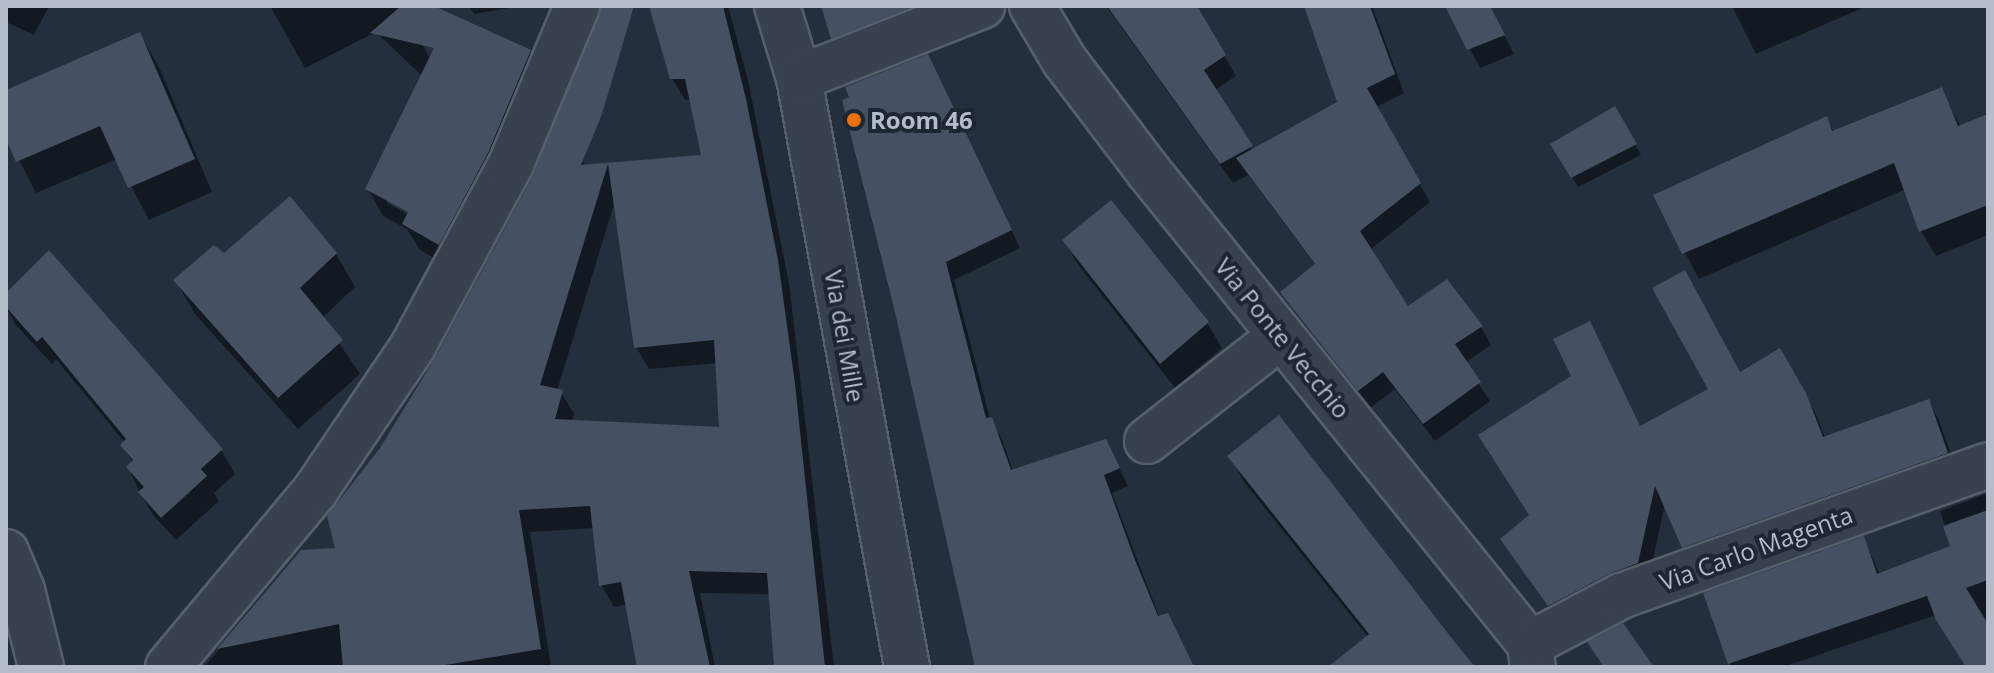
<!DOCTYPE html>
<style>
body{margin:0}
#map{position:relative;width:1994px;height:673px;overflow:hidden;background:#242f3e;font-family:"Open Sans",sans-serif}
div>[style]{position:absolute}
.shadow>*{inset:0;background:#0007}
.building>*{inset:0;background:#455162}
.roads{filter:drop-shadow(2px 0 #565f6c) drop-shadow(-2px 0 #565f6c) drop-shadow(0 2px #565f6c) drop-shadow(0 -2px #565f6c)}
.minor>*{height:44px;margin:-22px;padding:0 22px;transform-origin:22px;border-radius:22px;background:#38414e}
.dots>*{width:22px;height:22px;translate:-50% -50%;box-sizing:border-box;border:4px solid #1d2633;border-radius:50%}
span{translate:-50% -50%;white-space:nowrap;text-align:center;line-height:1.15;-webkit-text-stroke:8px #1d2633;paint-order:stroke}
.poi-label{font-size:24px;color:#b4bcc9;font-weight:700}
.left{translate:0 -50%;text-align:left}
.street-label{font-size:24px;color:#b4bcc9}
.frame{position:absolute;inset:0;border:8px solid #b4bcc9;pointer-events:none}
</style>
<div id="map">
<div class="shadow">
<i style="clip-path:polygon(6px 6px,49px 6px,34px 35px,6px 22px)"></i>
<i style="clip-path:polygon(evenodd,270px 6px,402px 6px,480px 153px,530px 52px,545px 78px,454px 270px,420px 250px,407px 229px,383px 216px,368px 189px,422px 76px,376px 32px,305px 68px,270px 6px,387px 199px,418px 215px,416px 219px,387px 203px,387px 199px)"></i>
<i style="clip-path:polygon(469px 6px,521px 6px,474px 14px)"></i>
<i style="clip-path:polygon(evenodd,651px 6px,728px 6px,748px 80px,789px 283px,834px 667px,776px 667px,770px 594px,700px 593px,715px 667px,639px 667px,628px 604px,614px 607px,601px 585px,594px 528px,530px 532px,551px 667px,204px 667px,302px 552px,338px 549px,381px 450px,577px 122px,584px 166px,704px 157px,692px 100px,685px 100px,672px 78px,651px 6px,615px 201px,636px 347px,649px 369px,718px 363px,721px 429px,572px 421px,574px 414px,561px 392px,557px 391px,615px 201px)"></i>
<i style="clip-path:polygon(824px 6px,906px 6px,917px 29px,844px 58px,833px 38px)"></i>
<i style="clip-path:polygon(1106px 6px,1195px 6px,1236px 76px,1215px 90px,1253px 151px,1339px 103px,1305px 6px,1372px 6px,1404px 93px,1376px 107px,1430px 202px,1370px 250px,1407px 309px,1481px 327px,1491px 345px,1465px 363px,1490px 401px,1435px 441px,1395px 389px,1370px 408px,1283px 292px,1316px 266px,1248px 175px,1233px 183px)"></i>
<i style="clip-path:polygon(1447px 6px,1489px 6px,1514px 54px,1480px 68px)"></i>
<i style="clip-path:polygon(1732px 6px,1867px 6px,1756px 54px)"></i>
<i style="clip-path:polygon(140px 35px,159px 67px,212px 192px,149px 220px,117px 159px,36px 193px,6px 134px,6px 92px)"></i>
<i style="clip-path:polygon(927px 56px,1020px 248px,954px 280px,990px 419px,1001px 437px,1013px 471px,1115px 459px,1128px 486px,1112px 493px,1145px 580px,1160px 618px,1193px 667px,977px 667px)"></i>
<i style="clip-path:polygon(1941px 90px,1961px 127px,1988px 116px,1988px 235px,1936px 256px,1921px 231px,1906px 189px,1699px 279px,1655px 196px,1826px 119px,1834px 132px)"></i>
<i style="clip-path:polygon(1615px 109px,1641px 155px,1578px 187px,1553px 145px)"></i>
<i style="clip-path:polygon(290px 199px,336px 254px,355px 287px,322px 318px,360px 374px,298px 429px,195px 314px,176px 281px,224px 256px)"></i>
<i style="clip-path:polygon(1064px 240px,1207px 323px,1222px 348px,1175px 388px,1079px 266px)"></i>
<i style="clip-path:polygon(6px 296px,221px 450px,235px 474px,214px 493px,219px 501px,176px 540px,154px 516px,140px 493px,128px 467px,133px 463px,122px 445px,125px 443px,56px 359px,52px 364px,15px 324px,6px 307px)"></i>
<i style="clip-path:polygon(1779px 351px,1816px 414px,1825px 438px,1928px 401px,1939px 420px,1957px 472px,1695px 565px,1665px 504px,1648px 582px,1560px 624px,1503px 539px,1640px 428px)"></i>
<i style="clip-path:polygon(1230px 456px,1472px 667px,1349px 667px,1368px 637px,1244px 482px)"></i>
<i style="clip-path:polygon(1988px 493px,1988px 667px,1967px 667px,1936px 615px,1783px 667px,1731px 667px,1706px 594px,1863px 538px,1880px 575px,1952px 547px,1940px 511px)"></i>
</div>
<div class="building">
<i style="clip-path:polygon(401px 6px,434px 6px,531px 50px,488px 153px,439px 245px,402px 224px,408px 212px,365px 189px,434px 48px,370px 33px)"></i>
<i style="clip-path:polygon(evenodd,601px 6px,634px 6px,602px 114px,581px 165px,701px 155px,685px 79px,670px 79px,649px 6px,723px 6px,746px 99px,778px 260px,795px 384px,825px 667px,774px 667px,767px 573px,689px 571px,710px 667px,637px 667px,621px 582px,599px 586px,590px 506px,519px 510px,541px 649px,433px 667px,343px 667px,339px 624px,217px 649px,301px 550px,335px 548px,327px 516px,380px 448px,435px 358px,533px 176px,601px 6px,608px 164px,634px 348px,714px 340px,719px 427px,555px 419px,563px 390px,540px 385px,608px 164px)"></i>
<i style="clip-path:polygon(821px 6px,906px 6px,907px 9px,831px 39px)"></i>
<i style="clip-path:polygon(1107px 6px,1197px 6px,1226px 55px,1204px 70px,1253px 146px,1220px 164px)"></i>
<i style="clip-path:polygon(1304px 6px,1370px 6px,1395px 74px,1367px 88px,1421px 183px,1360px 231px,1408px 306px,1447px 279px,1483px 326px,1455px 344px,1481px 382px,1423px 424px,1383px 372px,1358px 391px,1280px 292px,1315px 264px,1236px 158px,1337px 102px)"></i>
<i style="clip-path:polygon(1445px 6px,1490px 6px,1505px 35px,1467px 50px)"></i>
<i style="clip-path:polygon(140px 32px,195px 159px,128px 188px,100px 126px,16px 162px,6px 139px,6px 90px)"></i>
<i style="clip-path:polygon(928px 54px,1012px 230px,946px 262px,986px 418px,992px 417px,1011px 470px,1106px 439px,1120px 468px,1104px 475px,1135px 560px,1158px 616px,1168px 613px,1194px 667px,975px 667px,894px 308px,842px 100px,849px 97px,845px 87px)"></i>
<i style="clip-path:polygon(1942px 87px,1958px 126px,1988px 114px,1988px 205px,1919px 232px,1894px 163px,1682px 254px,1653px 195px,1827px 116px,1832px 131px)"></i>
<i style="clip-path:polygon(1615px 106px,1637px 144px,1571px 178px,1550px 144px)"></i>
<i style="clip-path:polygon(290px 196px,337px 253px,300px 288px,343px 340px,278px 398px,173px 280px,214px 245px,224px 253px)"></i>
<i style="clip-path:polygon(1111px 200px,1209px 322px,1160px 364px,1062px 240px)"></i>
<i style="clip-path:polygon(49px 250px,223px 449px,201px 469px,207px 476px,161px 518px,138px 492px,144px 487px,126px 467px,133px 460px,120px 445px,126px 439px,42px 337px,37px 342px,6px 307px,6px 293px)"></i>
<i style="clip-path:polygon(1685px 270px,1740px 372px,1780px 348px,1806px 393px,1823px 437px,1929px 399px,1948px 453px,1682px 548px,1655px 486px,1638px 563px,1609px 574px,1548px 606px,1500px 539px,1529px 515px,1478px 435px,1571px 376px,1553px 339px,1590px 321px,1640px 426px,1708px 389px,1652px 288px)"></i>
<i style="clip-path:polygon(1279px 415px,1450px 636px,1475px 667px,1328px 667px,1369px 634px,1227px 456px)"></i>
<i style="clip-path:polygon(1988px 510px,1988px 580px,1966px 588px,1988px 624px,1988px 667px,1966px 667px,1936px 620px,1927px 596px,1728px 664px,1703px 593px,1864px 536px,1877px 574px,1950px 546px,1943px 526px)"></i>
<i style="clip-path:polygon(1623px 623px,1654px 667px,1604px 667px,1587px 642px)"></i>
</div>
<div class="roads">
<div class="minor">
<i style="left:777px;top:6px;width:75px;rotate:73deg"></i>
<i style="left:799px;top:78px;width:599px;rotate:79.61deg"></i>
<i style="left:1032px;top:6px;width:63px;rotate:59.3deg"></i>
<i style="left:1064px;top:60px;width:141px;rotate:52.8deg"></i>
<i style="left:1149px;top:172px;width:607px;rotate:51.09deg"></i>
<i style="left:1530px;top:644px;width:23px;rotate:83deg"></i>
<i style="left:799px;top:78px;width:197px;rotate:-21.5deg"></i>
<i style="left:1147px;top:441px;width:170px;rotate:-38.1deg"></i>
<i style="left:6px;top:552px;width:41px;rotate:67.2deg"></i>
<i style="left:22px;top:590px;width:79px;rotate:76.1deg"></i>
<i style="left:1530px;top:644px;width:103px;rotate:-27.8deg"></i>
<i style="left:1621px;top:596px;width:390px;rotate:-19.6deg"></i>
<i style="left:168px;top:667px;width:229px;rotate:-50.1deg"></i>
<i style="left:315px;top:491px;width:175px;rotate:-55.9deg"></i>
<i style="left:413px;top:346px;width:207px;rotate:-61.7deg"></i>
<i style="left:511px;top:164px;width:171px;rotate:-67.3deg"></i>
</div>
</div>
<div class="dots">
<i style="left:854px;top:120px;background:#e8710a"></i>
</div>
<div class="poi-label">
<span class="left" style="left:870px;top:120px">Room 46</span>
</div>
<div class="street-label">
<span style="left:845px;top:336px;rotate:80deg">Via dei Mille</span>
<span style="left:1283px;top:338px;rotate:51deg">Via Ponte Vecchio</span>
<span style="left:1756px;top:548px;rotate:-20deg">Via Carlo Magenta</span>
</div>
<div class="frame"></div>
</div>
